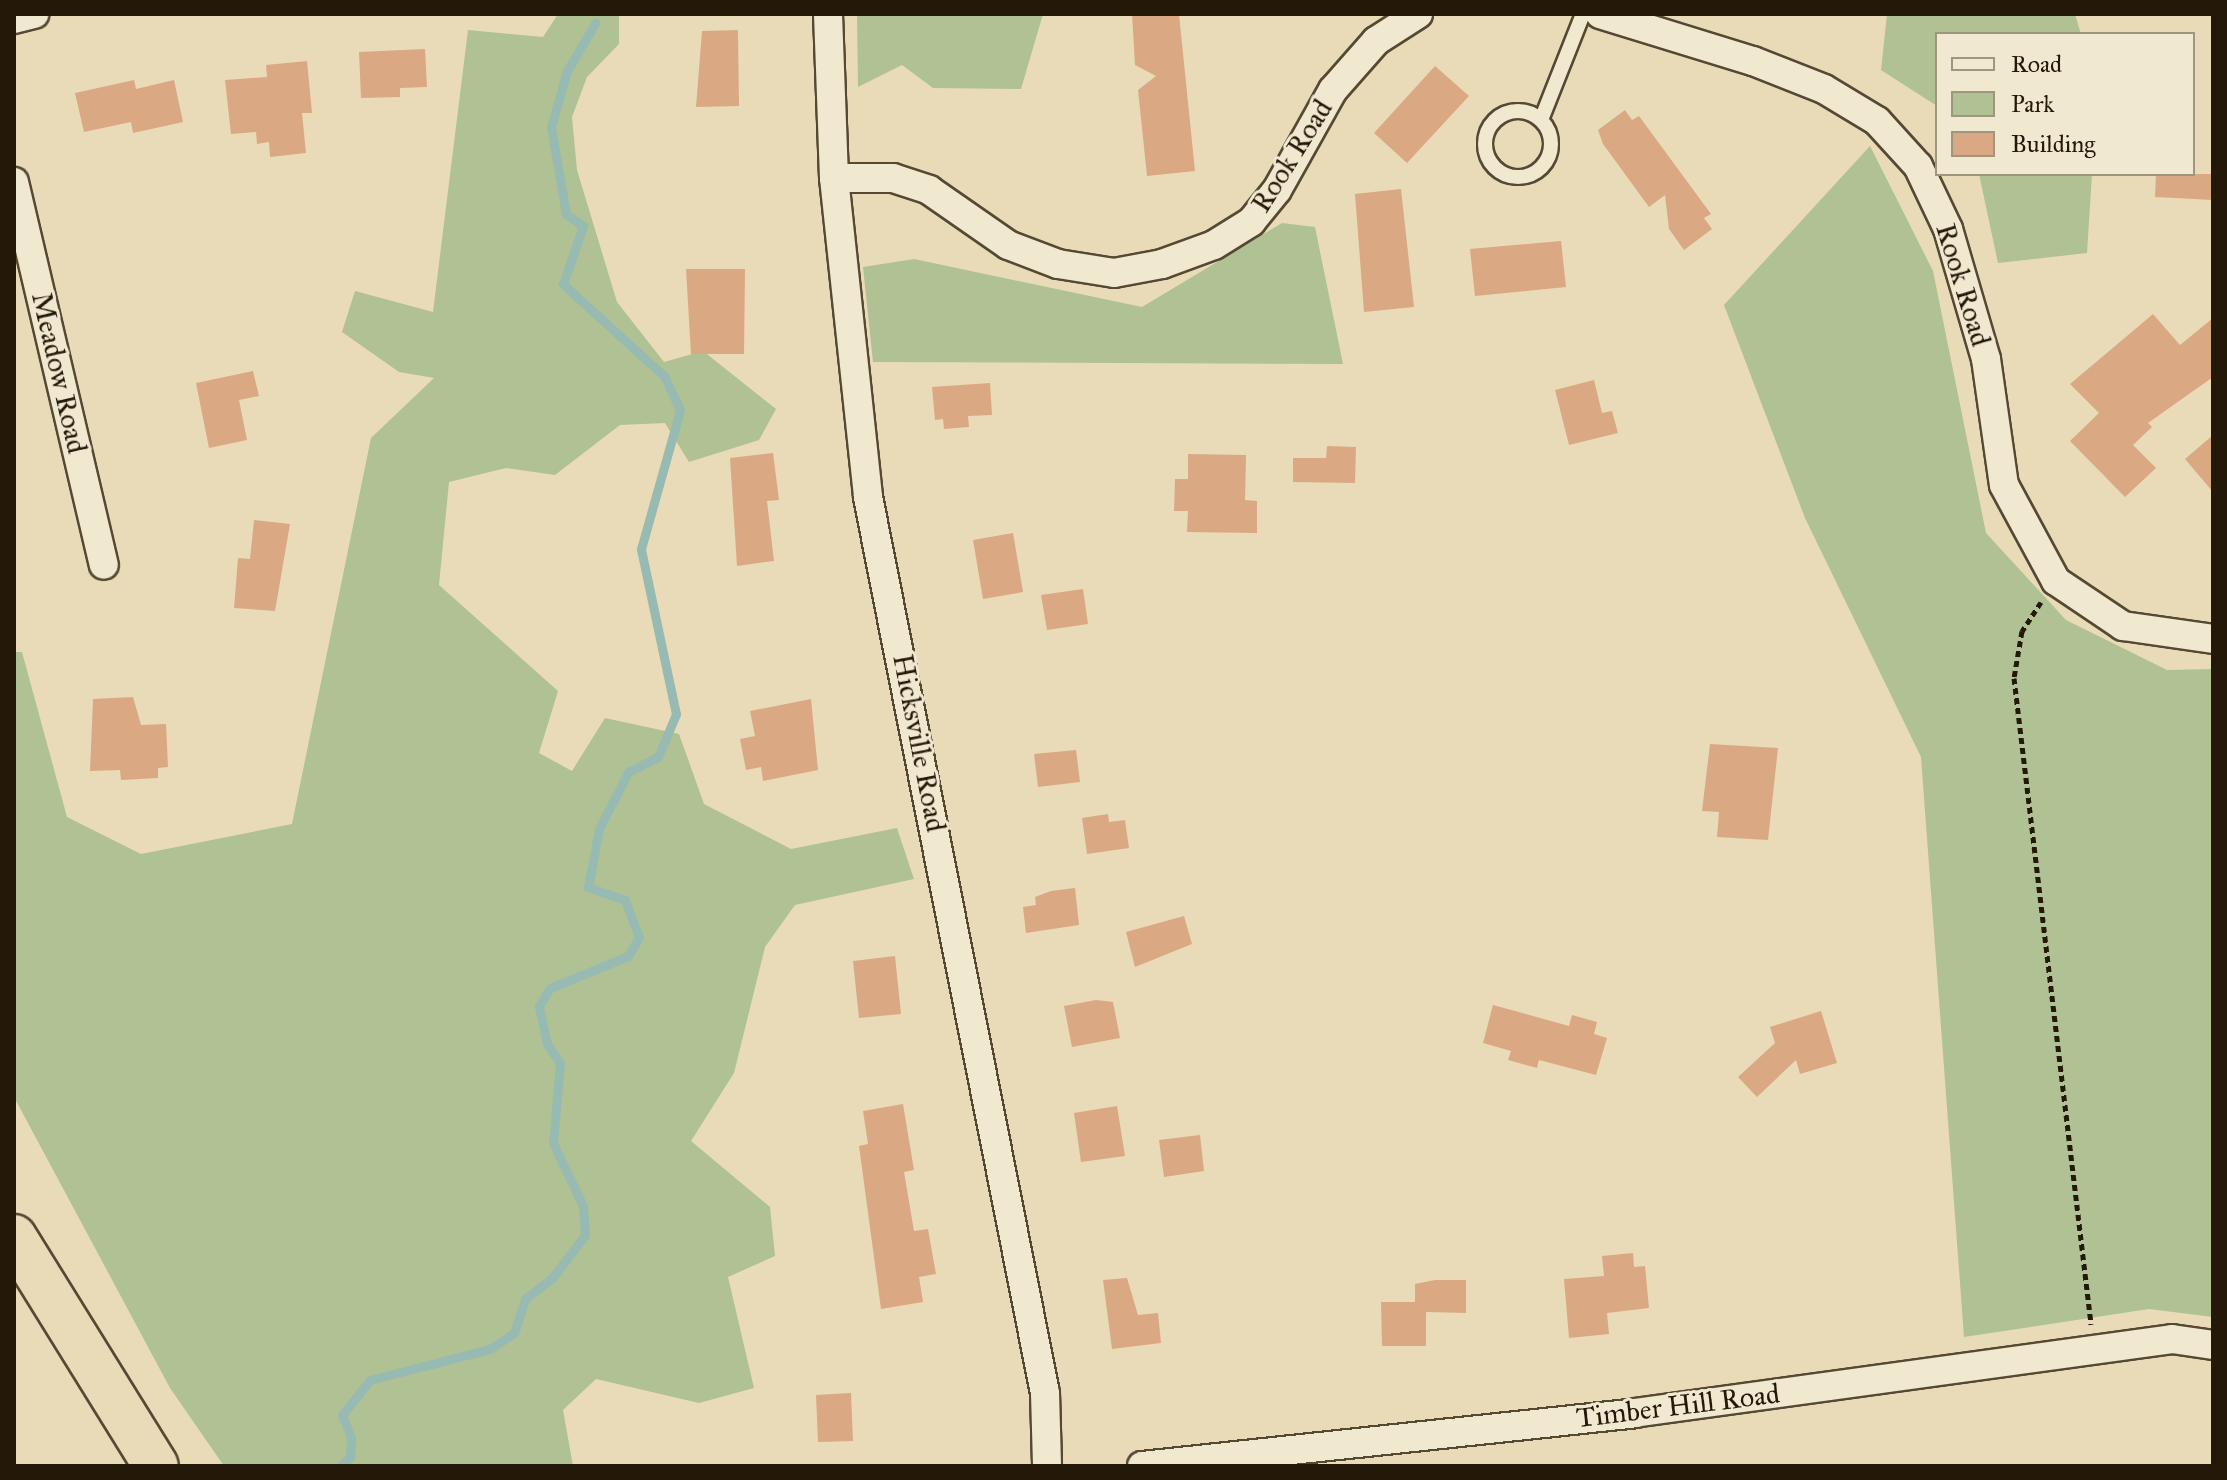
<!DOCTYPE html>
<style>
body{margin:0}
#map{position:relative;width:2227px;height:1480px;overflow:hidden;background:#e9dbb7;font-family:"IM FELL Great Primer",serif}
div>[style]{position:absolute}
.green>*{inset:0;background:#b0c193}
.stream>*{height:9px;margin:-4.5px;padding:0 4.5px;transform-origin:4.5px;border-radius:4.5px;background:#97bbb2}
.building>*{inset:0;background:#dba884}
.path>*{height:5px;margin-top:-2.5px;transform-origin:0;background:repeating-linear-gradient(90deg,#241808 0 6px,transparent 0 10px)}
.roads{filter:drop-shadow(2px 0 #554934) drop-shadow(-2px 0 #554934) drop-shadow(0 2px #554934) drop-shadow(0 -2px #554934)}
.lane>*{height:14px;margin:-7px;padding:0 7px;transform-origin:7px;border-radius:7px;background:#f1e8d0}
.lane>.ring{margin:-7px;padding:0;box-sizing:content-box;background:none;border:14px solid #f1e8d0;border-radius:50%}
.street>*{height:28px;margin:-14px;padding:0 14px;transform-origin:14px;border-radius:14px;background:#f1e8d0}
.highway>*{height:44px;margin:-22px;padding:0 22px;transform-origin:22px;border-radius:22px;background:#e9dbb7}
span{translate:-50% -50%;white-space:nowrap;text-align:center;line-height:1.15;-webkit-text-stroke:6px #f1e8d0;paint-order:stroke}
.street-label{font-size:28px;color:#241808}
.frame{position:absolute;inset:0;border:16px solid #241808;pointer-events:none}
.legend{position:absolute;left:1935px;top:32px;width:260px;height:144px;box-sizing:border-box;background:#f1e8d0;border:2px solid #9f9580;margin:0;padding:10px 14px;list-style:none;font-size:24px;color:#241808}
.legend li{display:flex;align-items:center;gap:16px;height:40px}
.legend b{width:40px;border:2px solid #9f9580}
</style>
<div id="map">
<div class="green">
<i style="clip-path:polygon(558px 14px,619px 14px,619px 44px,587px 77px,572px 117px,577px 170px,617px 302px,664px 362px,703px 351px,776px 409px,759px 440px,689px 462px,665px 423px,620px 425px,555px 475px,506px 468px,449px 482px,439px 585px,558px 691px,539px 753px,572px 771px,605px 718px,679px 734px,704px 804px,791px 849px,897px 828px,914px 879px,795px 905px,765px 947px,734px 1073px,691px 1141px,770px 1207px,775px 1256px,728px 1277px,754px 1388px,699px 1403px,596px 1379px,563px 1410px,573px 1466px,224px 1466px,170px 1388px,14px 1097px,14px 652px,22px 652px,67px 817px,141px 854px,292px 824px,371px 438px,434px 378px,399px 372px,342px 332px,355px 291px,433px 312px,468px 30px,543px 37px)"></i>
<i style="clip-path:polygon(857px 14px,1043px 14px,1021px 89px,933px 88px,902px 65px,858px 87px)"></i>
<i style="clip-path:polygon(1887px 14px,2075px 14px,2081px 34px,1937px 34px,1937px 106px,1881px 70px)"></i>
<i style="clip-path:polygon(1870px 146px,1933px 271px,1986px 533px,2066px 620px,2167px 670px,2213px 669px,2213px 1317px,2149px 1309px,1964px 1337px,1921px 757px,1805px 518px,1724px 305px)"></i>
<i style="clip-path:polygon(1979px 174px,2092px 174px,2087px 253px,1998px 263px)"></i>
<i style="clip-path:polygon(1282px 223px,1315px 227px,1343px 364px,873px 362px,863px 267px,914px 259px,1142px 307px)"></i>
</div>
<div class="stream">
<i style="left:340px;top:1466px;width:13px;rotate:-42deg"></i>
<i style="left:350px;top:1457px;width:19px;rotate:-87deg"></i>
<i style="left:351px;top:1438px;width:25px;rotate:-111deg"></i>
<i style="left:342px;top:1415px;width:45px;rotate:-51.3deg"></i>
<i style="left:370px;top:1380px;width:124px;rotate:-14.5deg"></i>
<i style="left:490px;top:1349px;width:29px;rotate:-34deg"></i>
<i style="left:514px;top:1333px;width:36px;rotate:-72deg"></i>
<i style="left:525px;top:1299px;width:36px;rotate:-38deg"></i>
<i style="left:553px;top:1277px;width:53px;rotate:-52.7deg"></i>
<i style="left:585px;top:1235px;width:29px;rotate:-94deg"></i>
<i style="left:583px;top:1206px;width:70px;rotate:-115.5deg"></i>
<i style="left:553px;top:1143px;width:80px;rotate:-85deg"></i>
<i style="left:560px;top:1063px;width:23px;rotate:-124deg"></i>
<i style="left:547px;top:1044px;width:39px;rotate:-102deg"></i>
<i style="left:539px;top:1006px;width:21px;rotate:-59deg"></i>
<i style="left:550px;top:988px;width:84px;rotate:-22.3deg"></i>
<i style="left:628px;top:956px;width:22px;rotate:-60deg"></i>
<i style="left:639px;top:937px;width:40px;rotate:-111deg"></i>
<i style="left:625px;top:900px;width:39px;rotate:-161deg"></i>
<i style="left:588px;top:887px;width:59px;rotate:-79.3deg"></i>
<i style="left:599px;top:829px;width:64px;rotate:-63deg"></i>
<i style="left:628px;top:772px;width:34px;rotate:-27deg"></i>
<i style="left:658px;top:757px;width:47px;rotate:-67.3deg"></i>
<i style="left:676px;top:714px;width:169px;rotate:-102deg"></i>
<i style="left:641px;top:549px;width:144px;rotate:-74.3deg"></i>
<i style="left:680px;top:410px;width:38px;rotate:-115deg"></i>
<i style="left:664px;top:376px;width:137px;rotate:-137.7deg"></i>
<i style="left:563px;top:284px;width:61px;rotate:-71deg"></i>
<i style="left:583px;top:226px;width:21px;rotate:-145deg"></i>
<i style="left:566px;top:214px;width:88px;rotate:-99.8deg"></i>
<i style="left:551px;top:127px;width:58px;rotate:-74.1deg"></i>
<i style="left:567px;top:71px;width:56px;rotate:-59.7deg"></i>
</div>
<div class="building">
<i style="clip-path:polygon(1132px 14px,1179px 14px,1195px 171px,1147px 176px,1138px 90px,1156px 76px,1135px 65px)"></i>
<i style="clip-path:polygon(738px 30px,739px 106px,696px 107px,702px 31px)"></i>
<i style="clip-path:polygon(425px 49px,427px 87px,400px 88px,400px 97px,361px 98px,359px 52px)"></i>
<i style="clip-path:polygon(307px 61px,312px 113px,302px 113px,306px 153px,270px 157px,269px 142px,257px 144px,256px 132px,231px 134px,225px 80px,267px 77px,266px 65px)"></i>
<i style="clip-path:polygon(1435px 66px,1469px 96px,1407px 163px,1374px 133px)"></i>
<i style="clip-path:polygon(134px 80px,136px 89px,174px 80px,183px 122px,133px 133px,131px 122px,84px 132px,75px 93px)"></i>
<i style="clip-path:polygon(1625px 110px,1632px 120px,1639px 116px,1711px 214px,1704px 218px,1712px 229px,1684px 250px,1669px 229px,1665px 195px,1649px 207px,1603px 144px,1598px 130px)"></i>
<i style="clip-path:polygon(2156px 174px,2213px 174px,2213px 200px,2155px 197px)"></i>
<i style="clip-path:polygon(1401px 189px,1414px 307px,1364px 312px,1355px 194px)"></i>
<i style="clip-path:polygon(1561px 241px,1566px 287px,1475px 296px,1470px 249px)"></i>
<i style="clip-path:polygon(686px 269px,745px 269px,744px 354px,691px 354px)"></i>
<i style="clip-path:polygon(2153px 314px,2180px 345px,2213px 318px,2213px 377px,2148px 423px,2152px 427px,2133px 445px,2156px 468px,2125px 497px,2070px 441px,2099px 413px,2070px 384px)"></i>
<i style="clip-path:polygon(253px 371px,259px 396px,239px 400px,247px 440px,209px 448px,196px 383px)"></i>
<i style="clip-path:polygon(1594px 380px,1602px 413px,1612px 411px,1618px 433px,1569px 445px,1555px 390px)"></i>
<i style="clip-path:polygon(990px 383px,992px 415px,968px 416px,969px 427px,944px 429px,943px 419px,935px 420px,932px 387px)"></i>
<i style="clip-path:polygon(2213px 435px,2213px 492px,2185px 459px)"></i>
<i style="clip-path:polygon(1327px 446px,1356px 447px,1355px 483px,1293px 482px,1293px 458px,1326px 458px)"></i>
<i style="clip-path:polygon(773px 453px,779px 500px,767px 501px,774px 561px,737px 566px,730px 458px)"></i>
<i style="clip-path:polygon(1188px 454px,1246px 455px,1245px 500px,1257px 501px,1257px 533px,1187px 532px,1188px 511px,1174px 511px,1175px 479px,1188px 479px)"></i>
<i style="clip-path:polygon(254px 520px,290px 524px,275px 611px,234px 608px,238px 558px,250px 559px)"></i>
<i style="clip-path:polygon(1013px 533px,1023px 592px,983px 599px,973px 540px)"></i>
<i style="clip-path:polygon(1083px 589px,1088px 624px,1047px 630px,1041px 595px)"></i>
<i style="clip-path:polygon(133px 697px,141px 725px,166px 724px,168px 767px,158px 768px,158px 778px,121px 780px,120px 770px,90px 771px,93px 699px)"></i>
<i style="clip-path:polygon(811px 699px,818px 770px,763px 781px,761px 767px,746px 770px,740px 739px,755px 736px,750px 711px)"></i>
<i style="clip-path:polygon(1710px 744px,1778px 748px,1768px 840px,1717px 837px,1719px 812px,1702px 811px)"></i>
<i style="clip-path:polygon(1076px 750px,1080px 782px,1038px 787px,1034px 754px)"></i>
<i style="clip-path:polygon(1108px 814px,1109px 822px,1125px 820px,1129px 848px,1087px 854px,1082px 818px)"></i>
<i style="clip-path:polygon(1075px 888px,1079px 925px,1026px 933px,1023px 907px,1036px 905px,1035px 897px,1051px 891px)"></i>
<i style="clip-path:polygon(1184px 916px,1192px 944px,1135px 967px,1126px 932px)"></i>
<i style="clip-path:polygon(895px 956px,901px 1014px,859px 1018px,853px 961px)"></i>
<i style="clip-path:polygon(1096px 1000px,1113px 1002px,1120px 1038px,1072px 1047px,1064px 1006px)"></i>
<i style="clip-path:polygon(1493px 1005px,1569px 1026px,1572px 1015px,1597px 1022px,1594px 1034px,1607px 1038px,1596px 1075px,1539px 1060px,1537px 1068px,1508px 1060px,1511px 1051px,1483px 1043px)"></i>
<i style="clip-path:polygon(1821px 1011px,1837px 1063px,1800px 1074px,1796px 1060px,1757px 1097px,1738px 1077px,1775px 1043px,1770px 1027px)"></i>
<i style="clip-path:polygon(903px 1104px,914px 1170px,904px 1172px,914px 1231px,928px 1229px,936px 1274px,919px 1277px,923px 1302px,881px 1309px,859px 1146px,868px 1144px,863px 1111px)"></i>
<i style="clip-path:polygon(1117px 1106px,1125px 1156px,1081px 1162px,1074px 1113px)"></i>
<i style="clip-path:polygon(1200px 1135px,1204px 1171px,1164px 1177px,1159px 1140px)"></i>
<i style="clip-path:polygon(1633px 1253px,1634px 1267px,1645px 1266px,1649px 1308px,1607px 1313px,1609px 1334px,1569px 1338px,1564px 1279px,1604px 1276px,1602px 1256px)"></i>
<i style="clip-path:polygon(1127px 1278px,1138px 1315px,1158px 1313px,1161px 1343px,1112px 1349px,1103px 1280px)"></i>
<i style="clip-path:polygon(1435px 1280px,1466px 1280px,1466px 1313px,1426px 1312px,1426px 1346px,1382px 1346px,1381px 1302px,1415px 1302px,1415px 1284px)"></i>
<i style="clip-path:polygon(851px 1393px,853px 1441px,818px 1442px,816px 1395px)"></i>
</div>
<div class="path">
<i style="left:2041px;top:602px;width:35px;rotate:123deg"></i>
<i style="left:2022px;top:631px;width:48px;rotate:99.7deg"></i>
<i style="left:2014px;top:678px;width:651px;rotate:83.2deg"></i>
</div>
<div class="roads">
<div class="lane">
<i class="ring" style="left:1485px;top:111px;width:52px;height:52px"></i>
<i style="left:1541px;top:120px;width:114px;rotate:-68.4deg"></i>
</div>
<div class="street">
<i style="left:828px;top:14px;width:164px;rotate:87.9deg"></i>
<i style="left:834px;top:178px;width:321px;rotate:83.9deg"></i>
<i style="left:868px;top:497px;width:913px;rotate:78.83deg"></i>
<i style="left:1045px;top:1393px;width:73px;rotate:88.4deg"></i>
<i style="left:1600px;top:14px;width:160px;rotate:17.1deg"></i>
<i style="left:1753px;top:61px;width:76px;rotate:21.5deg"></i>
<i style="left:1824px;top:89px;width:62px;rotate:31.1deg"></i>
<i style="left:1877px;top:121px;width:61px;rotate:47.7deg"></i>
<i style="left:1918px;top:166px;width:70px;rotate:64.5deg"></i>
<i style="left:1948px;top:229px;width:135px;rotate:73.7deg"></i>
<i style="left:1986px;top:359px;width:127px;rotate:81.9deg"></i>
<i style="left:2004px;top:485px;width:109px;rotate:61.6deg"></i>
<i style="left:2056px;top:581px;width:81px;rotate:33.9deg"></i>
<i style="left:2123px;top:626px;width:91px;rotate:8.2deg"></i>
<i style="left:14px;top:19px;width:21px;rotate:-14deg"></i>
<i style="left:834px;top:178px;width:59px"></i>
<i style="left:893px;top:178px;width:38px;rotate:18deg"></i>
<i style="left:929px;top:190px;width:96px;rotate:34.8deg"></i>
<i style="left:1008px;top:245px;width:53px;rotate:20.8deg"></i>
<i style="left:1058px;top:264px;width:57px;rotate:9.1deg"></i>
<i style="left:1114px;top:273px;width:49px;rotate:-10.6deg"></i>
<i style="left:1162px;top:264px;width:55px;rotate:-20.1deg"></i>
<i style="left:1214px;top:245px;width:44px;rotate:-31.9deg"></i>
<i style="left:1251px;top:222px;width:41px;rotate:-50.9deg"></i>
<i style="left:1277px;top:190px;width:115px;rotate:-60.8deg"></i>
<i style="left:1333px;top:90px;width:65px;rotate:-48.7deg"></i>
<i style="left:1376px;top:41px;width:50px;rotate:-32.7deg"></i>
<i style="left:14px;top:182px;width:393px;rotate:76.8deg"></i>
<i style="left:1142px;top:1466px;width:495px;rotate:-6.1deg"></i>
<i style="left:1634px;top:1413px;width:543px;rotate:-7.83deg"></i>
<i style="left:2172px;top:1339px;width:41px;rotate:8.3deg"></i>
</div>
<div class="highway">
<i style="left:14px;top:1237px;width:269px;rotate:58.2deg"></i>
</div>
</div>
<div class="street-label">
<span style="left:1292px;top:156px;rotate:-58deg">Rook Road</span>
<span style="left:1963px;top:285px;rotate:73deg">Rook Road</span>
<span style="left:59px;top:373px;rotate:77deg">Meadow Road</span>
<span style="left:919px;top:743px;rotate:79deg">Hicksville Road</span>
<span style="left:1678px;top:1406px;rotate:-7deg">Timber Hill Road</span>
</div>
<div class="frame"></div>
<ul class="legend">
<li><b style="height:10px;background:#f1e8d0"></b>Road</li>
<li><b style="height:22px;background:#b0c193"></b>Park</li>
<li><b style="height:22px;background:#dba884"></b>Building</li>
</ul>
</div>
